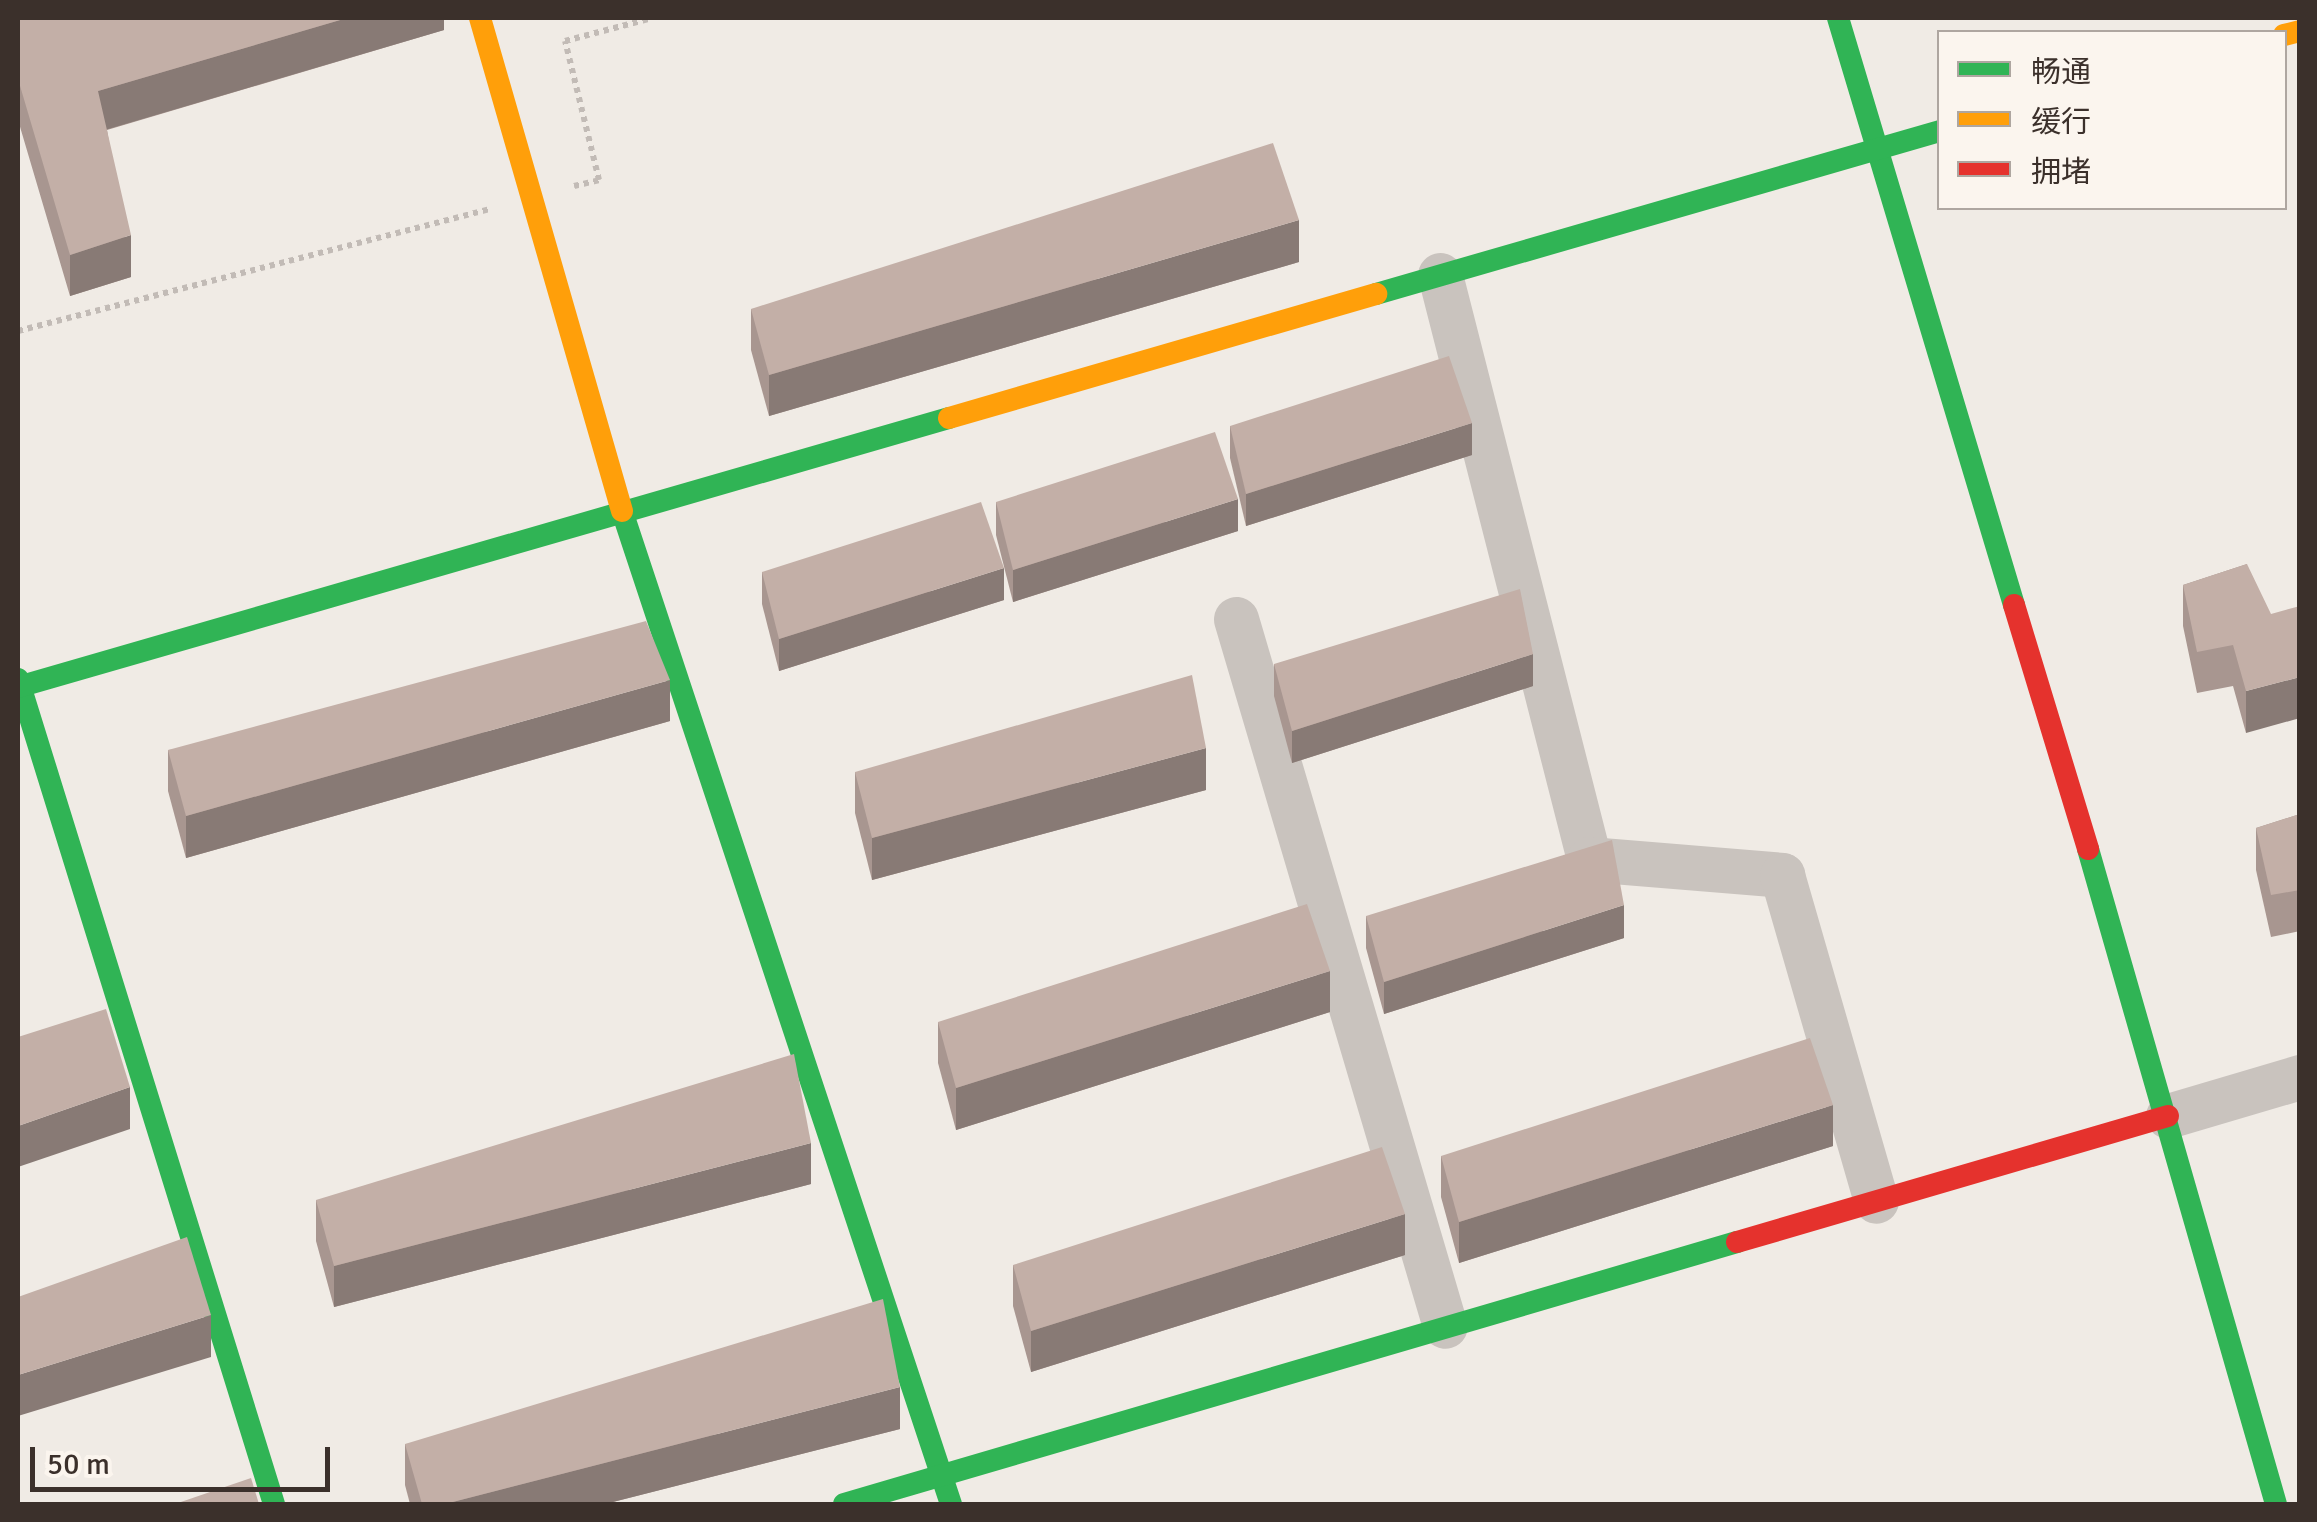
<!DOCTYPE html>
<meta charset="utf-8">
<style>
body{margin:0}
#map{position:relative;width:2317px;height:1522px;overflow:hidden;background:#f0ebe5;font-family:Signika,"Noto Sans SC",sans-serif}
div>[style]{position:absolute}
.path>*{height:6px;margin-top:-3px;transform-origin:0;background:repeating-linear-gradient(90deg,#c2bbb6 0 5px,transparent 0 10px)}
.street>*{height:45px;margin:-22.5px;padding:0 22.5px;transform-origin:22.5px;border-radius:22.5px;background:#c9c3be}
.fast>*{height:22px;margin:-11px;padding:0 11px;transform-origin:11px;border-radius:11px;background:#30b455}
.slow>*{height:22px;margin:-11px;padding:0 11px;transform-origin:11px;border-radius:11px;background:#ff9f0a}
.jam>*{height:22px;margin:-11px;padding:0 11px;transform-origin:11px;border-radius:11px;background:#e5322d}
.wall>*{inset:0;background:#a89690}
.shaded-wall>*{inset:0;background:#887a75}
.building>*{inset:0;background:#c3afa7}
span{translate:-50% -50%;white-space:nowrap;text-align:center;line-height:1.15;-webkit-text-stroke:8px #fbf5ee;paint-order:stroke}
.frame{position:absolute;inset:0;border:20px solid #3b302b;pointer-events:none}
.legend{position:absolute;left:1937px;top:30px;width:350px;height:180px;box-sizing:border-box;background:#fbf5ee;border:2px solid #aea6a0;margin:0;padding:12px 18px;list-style:none;font-size:30px;color:#3b302b}
.legend li{display:flex;align-items:center;gap:20px;height:50px}
.legend b{width:50px;border:2px solid #aea6a0}
.scale{position:absolute;left:30px;top:1447px;width:300px;height:45px;box-sizing:border-box;border:5px solid #3b302b;border-top:0;padding-left:12px;font-size:30px;line-height:35px;white-space:nowrap;color:#3b302b;-webkit-text-stroke:8px #fbf5ee;paint-order:stroke}
</style>
<div id="map">
<div class="path">
<i style="left:574px;top:186px;width:26px;rotate:-13deg"></i>
<i style="left:599px;top:180px;width:143px;rotate:-103.7deg"></i>
<i style="left:565px;top:41px;width:90px;rotate:-14.8deg"></i>
<i style="left:18px;top:331px;width:488px;rotate:-14.5deg"></i>
</div>
<div class="street">
<i style="left:1440px;top:275px;width:603px;rotate:75.69deg"></i>
<i style="left:1589px;top:859px;width:194px;rotate:4.7deg"></i>
<i style="left:1782px;top:875px;width:339px;rotate:73.9deg"></i>
<i style="left:1236px;top:619px;width:737px;rotate:73.53deg"></i>
<i style="left:2168px;top:1116px;width:138px;rotate:-16.5deg"></i>
</div>
<div class="fast">
<i style="left:1838px;top:18px;width:613px;rotate:73.31deg"></i>
<i style="left:1376px;top:294px;width:587px;rotate:-16.12deg"></i>
<i style="left:622px;top:511px;width:1046px;rotate:71.67deg"></i>
<i style="left:18px;top:679px;width:864px;rotate:72.76deg"></i>
<i style="left:18px;top:687px;width:969px;rotate:-16.12deg"></i>
<i style="left:2088px;top:849px;width:681px;rotate:73.99deg"></i>
<i style="left:844px;top:1504px;width:931px;rotate:-16.35deg"></i>
</div>
<div class="slow">
<i style="left:480px;top:18px;width:513px;rotate:73.93deg"></i>
<i style="left:2284px;top:35px;width:16px;rotate:-14deg"></i>
<i style="left:949px;top:418px;width:445px;rotate:-16.2deg"></i>
</div>
<div class="jam">
<i style="left:2014px;top:605px;width:255px;rotate:73.1deg"></i>
<i style="left:1737px;top:1242px;width:449px;rotate:-16.3deg"></i>
</div>
<div class="wall">
<i style="clip-path:polygon(18px 18px,444px 18px,444px 30px,107px 130px,131px 277px,70px 296px,18px 120px)"></i>
<i style="clip-path:polygon(1299px 262px,769px 416px,751px 350px,751px 309px)"></i>
<i style="clip-path:polygon(1230px 426px,1472px 455px,1246px 526px,1230px 458px)"></i>
<i style="clip-path:polygon(996px 502px,1238px 531px,1013px 602px,996px 535px)"></i>
<i style="clip-path:polygon(2247px 564px,2246px 733px,2233px 686px,2197px 693px,2183px 626px,2183px 585px)"></i>
<i style="clip-path:polygon(762px 572px,1004px 600px,779px 671px,762px 604px)"></i>
<i style="clip-path:polygon(1274px 664px,1533px 686px,1292px 763px,1274px 696px)"></i>
<i style="clip-path:polygon(670px 721px,186px 858px,168px 791px,168px 750px)"></i>
<i style="clip-path:polygon(855px 772px,1206px 790px,872px 880px,855px 813px)"></i>
<i style="clip-path:polygon(2300px 814px,2300px 931px,2271px 937px,2256px 870px,2256px 828px)"></i>
<i style="clip-path:polygon(1366px 916px,1624px 938px,1384px 1014px,1366px 948px)"></i>
<i style="clip-path:polygon(1330px 1012px,956px 1130px,938px 1063px,938px 1022px)"></i>
<i style="clip-path:polygon(1833px 1146px,1459px 1263px,1441px 1197px,1441px 1156px)"></i>
<i style="clip-path:polygon(811px 1184px,334px 1307px,316px 1241px,316px 1200px)"></i>
<i style="clip-path:polygon(1405px 1255px,1031px 1372px,1013px 1306px,1013px 1265px)"></i>
<i style="clip-path:polygon(900px 1429px,605px 1504px,410px 1504px,405px 1485px,405px 1444px)"></i>
</div>
<div class="shaded-wall">
<i style="clip-path:polygon(347px 18px,444px 18px,444px 30px,98px 132px,98px 91px)"></i>
<i style="clip-path:polygon(1299px 220px,1299px 262px,769px 416px,769px 375px)"></i>
<i style="clip-path:polygon(131px 235px,131px 277px,70px 296px,70px 255px)"></i>
<i style="clip-path:polygon(1472px 423px,1472px 455px,1246px 526px,1246px 494px)"></i>
<i style="clip-path:polygon(1238px 499px,1238px 531px,1013px 602px,1013px 570px)"></i>
<i style="clip-path:polygon(1004px 568px,1004px 600px,779px 671px,779px 639px)"></i>
<i style="clip-path:polygon(1533px 654px,1533px 686px,1292px 763px,1292px 731px)"></i>
<i style="clip-path:polygon(2300px 677px,2300px 718px,2246px 733px,2246px 691px)"></i>
<i style="clip-path:polygon(670px 680px,670px 721px,186px 858px,186px 816px)"></i>
<i style="clip-path:polygon(1206px 748px,1206px 790px,872px 880px,872px 838px)"></i>
<i style="clip-path:polygon(1624px 905px,1624px 938px,1384px 1014px,1384px 982px)"></i>
<i style="clip-path:polygon(1330px 971px,1330px 1012px,956px 1130px,956px 1088px)"></i>
<i style="clip-path:polygon(130px 1087px,130px 1129px,18px 1167px,18px 1126px)"></i>
<i style="clip-path:polygon(1833px 1105px,1833px 1146px,1459px 1263px,1459px 1222px)"></i>
<i style="clip-path:polygon(811px 1143px,811px 1184px,334px 1307px,334px 1266px)"></i>
<i style="clip-path:polygon(1405px 1214px,1405px 1255px,1031px 1372px,1031px 1331px)"></i>
<i style="clip-path:polygon(211px 1315px,211px 1357px,18px 1416px,18px 1375px)"></i>
<i style="clip-path:polygon(900px 1387px,900px 1429px,605px 1504px,445px 1504px)"></i>
</div>
<div class="building">
<i style="clip-path:polygon(18px 18px,347px 18px,98px 91px,131px 235px,70px 255px,18px 79px)"></i>
<i style="clip-path:polygon(1273px 143px,1299px 220px,769px 375px,751px 309px)"></i>
<i style="clip-path:polygon(1449px 356px,1472px 423px,1246px 494px,1230px 426px)"></i>
<i style="clip-path:polygon(1215px 432px,1238px 499px,1013px 570px,996px 502px)"></i>
<i style="clip-path:polygon(981px 502px,1004px 568px,779px 639px,762px 572px)"></i>
<i style="clip-path:polygon(2247px 564px,2271px 614px,2300px 606px,2300px 677px,2246px 691px,2233px 645px,2197px 652px,2183px 585px)"></i>
<i style="clip-path:polygon(1520px 589px,1533px 654px,1292px 731px,1274px 664px)"></i>
<i style="clip-path:polygon(646px 621px,670px 680px,186px 816px,168px 750px)"></i>
<i style="clip-path:polygon(1192px 675px,1206px 748px,872px 838px,855px 772px)"></i>
<i style="clip-path:polygon(2300px 814px,2300px 890px,2271px 895px,2256px 828px)"></i>
<i style="clip-path:polygon(1612px 840px,1624px 905px,1384px 982px,1366px 916px)"></i>
<i style="clip-path:polygon(1307px 904px,1330px 971px,956px 1088px,938px 1022px)"></i>
<i style="clip-path:polygon(106px 1009px,130px 1087px,18px 1126px,18px 1037px)"></i>
<i style="clip-path:polygon(1810px 1038px,1833px 1105px,1459px 1222px,1441px 1156px)"></i>
<i style="clip-path:polygon(794px 1054px,811px 1143px,334px 1266px,316px 1200px)"></i>
<i style="clip-path:polygon(1382px 1147px,1405px 1214px,1031px 1331px,1013px 1265px)"></i>
<i style="clip-path:polygon(187px 1237px,211px 1315px,18px 1375px,18px 1297px)"></i>
<i style="clip-path:polygon(883px 1299px,900px 1387px,445px 1504px,422px 1504px,405px 1444px)"></i>
<i style="clip-path:polygon(251px 1478px,259px 1504px,175px 1504px)"></i>
</div>
<div class="frame"></div>
<ul class="legend">
<li><b style="height:12px;background:#30b455"></b>畅通</li>
<li><b style="height:12px;background:#ff9f0a"></b>缓行</li>
<li><b style="height:12px;background:#e5322d"></b>拥堵</li>
</ul>
<div class="scale">50 m</div>
</div>
